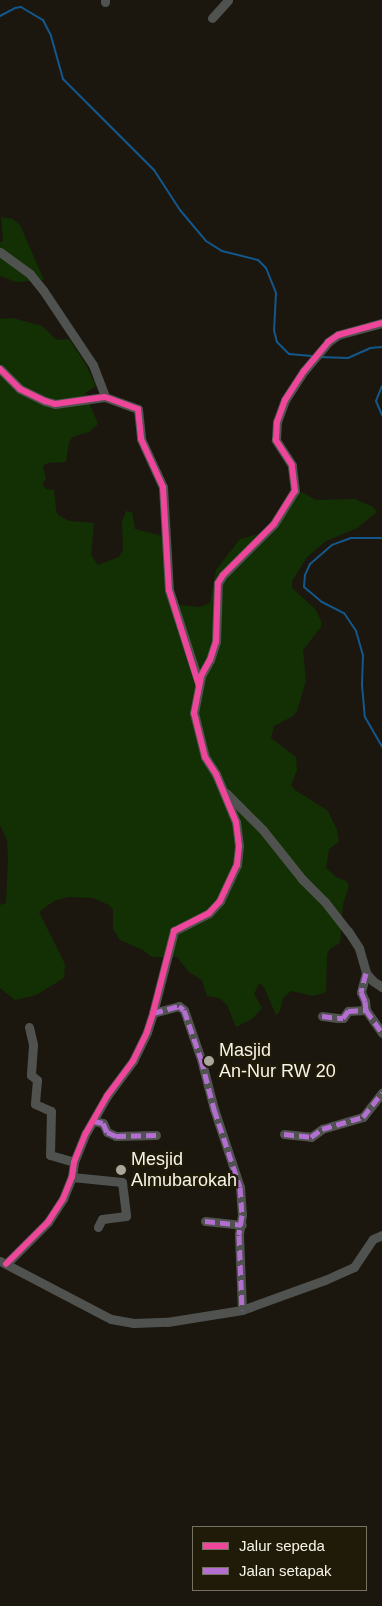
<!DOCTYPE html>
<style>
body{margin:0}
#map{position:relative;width:382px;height:1606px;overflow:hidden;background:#1b170e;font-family:Helvetica,sans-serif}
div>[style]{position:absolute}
.green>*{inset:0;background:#123004}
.stream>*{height:2px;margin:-1px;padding:0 1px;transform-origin:1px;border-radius:1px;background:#13578c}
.minor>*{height:9px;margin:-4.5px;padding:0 4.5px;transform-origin:4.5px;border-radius:4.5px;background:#50524f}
.quiet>*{height:5px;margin-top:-2.5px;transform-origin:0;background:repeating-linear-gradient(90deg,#b36fd0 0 10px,transparent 0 15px)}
.cycleway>*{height:6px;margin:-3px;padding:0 3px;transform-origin:3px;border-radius:3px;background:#ed469a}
.dots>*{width:14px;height:14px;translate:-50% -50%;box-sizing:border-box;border:2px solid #201a09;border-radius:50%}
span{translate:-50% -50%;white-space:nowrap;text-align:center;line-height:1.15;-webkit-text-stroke:5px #201a09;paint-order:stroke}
.poi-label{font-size:18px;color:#f7f4e8}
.left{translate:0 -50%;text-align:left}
.legend{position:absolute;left:192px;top:1526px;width:175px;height:65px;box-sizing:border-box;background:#201a09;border:1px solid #767162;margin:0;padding:6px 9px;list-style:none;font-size:15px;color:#f7f4e8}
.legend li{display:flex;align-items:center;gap:10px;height:25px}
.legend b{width:25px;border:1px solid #767162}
</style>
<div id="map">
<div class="green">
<i style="clip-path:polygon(1px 217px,13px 219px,20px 225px,44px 280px,16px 282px,0 276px,0 242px,3px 241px)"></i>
<i style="clip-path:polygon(13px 318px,42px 326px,57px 340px,69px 339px,86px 365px,96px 386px,85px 393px,98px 424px,89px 432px,72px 437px,69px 442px,66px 462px,48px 463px,43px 466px,46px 479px,42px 484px,46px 489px,54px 490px,56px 510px,58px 515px,69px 521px,94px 523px,91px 555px,98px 565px,119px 557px,123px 550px,122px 522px,126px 511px,132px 512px,135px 529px,162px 536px,170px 604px,200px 607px,210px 603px,216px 570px,240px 539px,273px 530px,293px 499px,302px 492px,316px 500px,355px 499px,373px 507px,377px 512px,357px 528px,326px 541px,307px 557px,292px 581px,292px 588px,316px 610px,321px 621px,321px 627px,303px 650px,306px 681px,297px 711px,293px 716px,274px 726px,271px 738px,296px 757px,297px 770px,291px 785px,295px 790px,328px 811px,337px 830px,339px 842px,329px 849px,326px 868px,336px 877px,346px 881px,349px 886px,343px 904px,340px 943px,330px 949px,327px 954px,326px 992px,314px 996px,291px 991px,283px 998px,280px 1011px,276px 1015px,264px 987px,259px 983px,254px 994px,262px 1008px,252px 1019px,236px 1027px,227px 1005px,219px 998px,207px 996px,202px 980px,189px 972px,177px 957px,152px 957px,143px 950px,120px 940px,113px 929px,113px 910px,109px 905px,93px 898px,68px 897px,54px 901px,39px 912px,65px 964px,64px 978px,36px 995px,15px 1000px,0 988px,0 905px,6px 903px,8px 858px,7px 840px,0 825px,0 319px)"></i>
</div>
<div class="stream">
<i style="left:0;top:16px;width:17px;rotate:-28deg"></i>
<i style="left:15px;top:8px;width:6px;rotate:-9deg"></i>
<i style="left:21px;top:7px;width:26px;rotate:31deg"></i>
<i style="left:43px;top:20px;width:18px;rotate:63deg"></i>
<i style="left:51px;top:36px;width:45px;rotate:74.4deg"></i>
<i style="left:63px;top:79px;width:129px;rotate:45deg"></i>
<i style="left:154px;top:170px;width:48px;rotate:57deg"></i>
<i style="left:180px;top:210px;width:40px;rotate:50deg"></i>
<i style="left:206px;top:241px;width:19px;rotate:32deg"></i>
<i style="left:222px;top:251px;width:37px;rotate:14deg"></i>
<i style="left:258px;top:260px;width:11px;rotate:45deg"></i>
<i style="left:266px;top:268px;width:27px;rotate:68deg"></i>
<i style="left:276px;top:293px;width:37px;rotate:93deg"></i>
<i style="left:274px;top:330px;width:12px;rotate:76deg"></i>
<i style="left:277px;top:342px;width:17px;rotate:45deg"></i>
<i style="left:289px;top:354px;width:23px;rotate:5deg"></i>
<i style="left:319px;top:357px;width:29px;rotate:2deg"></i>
<i style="left:348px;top:358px;width:24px;rotate:-24deg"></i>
<i style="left:370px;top:348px;width:12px;rotate:-5deg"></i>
<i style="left:382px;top:386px;width:16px;rotate:112deg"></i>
<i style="left:376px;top:401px;width:15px;rotate:67deg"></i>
<i style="left:382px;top:538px;width:31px;rotate:180deg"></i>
<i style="left:351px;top:538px;width:20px;rotate:160deg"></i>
<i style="left:332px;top:545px;width:29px;rotate:139deg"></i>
<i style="left:310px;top:564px;width:12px;rotate:114deg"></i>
<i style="left:305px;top:575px;width:12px;rotate:95deg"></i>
<i style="left:304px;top:587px;width:23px;rotate:40deg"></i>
<i style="left:322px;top:602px;width:25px;rotate:27deg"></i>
<i style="left:344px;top:613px;width:22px;rotate:56deg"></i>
<i style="left:356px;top:631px;width:25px;rotate:74deg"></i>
<i style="left:363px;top:655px;width:30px;rotate:92deg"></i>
<i style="left:362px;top:685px;width:32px;rotate:85deg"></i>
<i style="left:365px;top:717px;width:34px;rotate:60deg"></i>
</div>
<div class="minor">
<i style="left:105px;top:0;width:2px;rotate:90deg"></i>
<i style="left:212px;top:18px;width:24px;rotate:-48deg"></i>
<i style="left:0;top:252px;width:37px;rotate:36deg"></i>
<i style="left:30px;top:274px;width:21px;rotate:51deg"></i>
<i style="left:43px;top:290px;width:90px;rotate:56.3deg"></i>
<i style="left:93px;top:365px;width:34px;rotate:69deg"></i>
<i style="left:0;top:369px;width:28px;rotate:45deg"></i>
<i style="left:20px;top:389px;width:28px;rotate:26deg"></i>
<i style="left:45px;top:401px;width:10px;rotate:17deg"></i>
<i style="left:55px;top:404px;width:50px;rotate:-8deg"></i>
<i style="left:105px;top:397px;width:35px;rotate:20deg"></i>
<i style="left:138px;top:409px;width:30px;rotate:84deg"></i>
<i style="left:141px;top:439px;width:53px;rotate:65.4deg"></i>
<i style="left:163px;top:487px;width:103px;rotate:86.7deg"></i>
<i style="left:169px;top:590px;width:98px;rotate:72.1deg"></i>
<i style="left:226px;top:793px;width:52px;rotate:45deg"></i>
<i style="left:263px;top:830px;width:63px;rotate:51.5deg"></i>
<i style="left:302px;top:879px;width:33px;rotate:45deg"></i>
<i style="left:325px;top:902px;width:37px;rotate:52deg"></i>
<i style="left:348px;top:931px;width:20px;rotate:57deg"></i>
<i style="left:359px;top:948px;width:26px;rotate:74deg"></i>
<i style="left:366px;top:973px;width:11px;rotate:49deg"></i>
<i style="left:373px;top:981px;width:11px;rotate:34deg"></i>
<i style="left:366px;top:973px;width:20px;rotate:105deg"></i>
<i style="left:361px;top:992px;width:10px;rotate:66deg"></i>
<i style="left:365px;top:1001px;width:9px;rotate:84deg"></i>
<i style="left:366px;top:1010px;width:28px;rotate:55deg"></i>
<i style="left:153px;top:1013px;width:27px;rotate:-15deg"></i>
<i style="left:179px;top:1006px;width:6px;rotate:39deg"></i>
<i style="left:184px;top:1010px;width:52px;rotate:70.9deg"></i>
<i style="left:201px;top:1059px;width:52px;rotate:75.4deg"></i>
<i style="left:214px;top:1109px;width:82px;rotate:71.6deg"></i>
<i style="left:240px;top:1187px;width:28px;rotate:86deg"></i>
<i style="left:242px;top:1215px;width:20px;rotate:99deg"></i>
<i style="left:239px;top:1235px;width:75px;rotate:87.7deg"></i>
<i style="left:322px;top:1016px;width:16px;rotate:7deg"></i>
<i style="left:338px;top:1018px;width:5px"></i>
<i style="left:343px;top:1018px;width:9px;rotate:-54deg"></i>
<i style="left:348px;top:1011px;width:18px;rotate:-3deg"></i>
<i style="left:29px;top:1027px;width:18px;rotate:77deg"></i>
<i style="left:33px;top:1045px;width:30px;rotate:94deg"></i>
<i style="left:31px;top:1075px;width:8px;rotate:40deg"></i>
<i style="left:37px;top:1080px;width:24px;rotate:95deg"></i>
<i style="left:35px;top:1104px;width:17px;rotate:24deg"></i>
<i style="left:51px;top:1111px;width:44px;rotate:91.3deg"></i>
<i style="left:50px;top:1155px;width:25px;rotate:16deg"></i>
<i style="left:94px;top:1121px;width:9px;rotate:13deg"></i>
<i style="left:103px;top:1123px;width:10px;rotate:66deg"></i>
<i style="left:107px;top:1132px;width:10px;rotate:24deg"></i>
<i style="left:116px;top:1136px;width:40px;rotate:-1.4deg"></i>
<i style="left:284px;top:1134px;width:27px;rotate:6deg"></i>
<i style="left:311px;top:1137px;width:14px;rotate:-36deg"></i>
<i style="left:322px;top:1129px;width:43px;rotate:-16.3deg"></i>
<i style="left:363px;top:1117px;width:31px;rotate:-52deg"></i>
<i style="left:72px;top:1177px;width:50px;rotate:5.7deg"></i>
<i style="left:122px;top:1182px;width:34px;rotate:83deg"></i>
<i style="left:126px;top:1216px;width:24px;rotate:173deg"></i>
<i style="left:102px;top:1219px;width:9px;rotate:117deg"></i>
<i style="left:205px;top:1221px;width:37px;rotate:6deg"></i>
<i style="left:0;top:1261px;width:125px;rotate:27.6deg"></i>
<i style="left:111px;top:1319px;width:23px;rotate:10deg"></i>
<i style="left:134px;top:1323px;width:33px;rotate:-2deg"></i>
<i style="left:167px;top:1322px;width:76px;rotate:-9.1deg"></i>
<i style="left:242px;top:1310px;width:88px;rotate:-19.9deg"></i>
<i style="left:325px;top:1280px;width:32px;rotate:-24deg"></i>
<i style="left:354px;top:1267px;width:34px;rotate:-56deg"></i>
<i style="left:373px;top:1239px;width:10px;rotate:-24deg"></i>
<i style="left:6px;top:1264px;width:59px;rotate:-45deg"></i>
<i style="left:48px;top:1222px;width:27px;rotate:-57deg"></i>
<i style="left:63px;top:1199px;width:24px;rotate:-68deg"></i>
<i style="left:72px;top:1177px;width:15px;rotate:-82deg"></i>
<i style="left:74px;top:1162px;width:31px;rotate:-68deg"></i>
<i style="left:86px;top:1133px;width:43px;rotate:-60.4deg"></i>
<i style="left:107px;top:1096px;width:44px;rotate:-53.4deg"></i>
<i style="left:133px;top:1061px;width:32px;rotate:-64deg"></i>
<i style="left:147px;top:1032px;width:20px;rotate:-72deg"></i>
<i style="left:153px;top:1013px;width:85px;rotate:-75.6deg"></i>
<i style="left:174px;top:931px;width:39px;rotate:-27deg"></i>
<i style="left:209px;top:913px;width:16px;rotate:-47deg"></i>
<i style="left:220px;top:901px;width:40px;rotate:-65deg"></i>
<i style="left:237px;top:865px;width:19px;rotate:-84deg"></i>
<i style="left:239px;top:846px;width:24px;rotate:-97deg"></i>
<i style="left:236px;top:822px;width:52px;rotate:-112.6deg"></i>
<i style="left:216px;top:774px;width:20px;rotate:-123deg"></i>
<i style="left:205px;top:757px;width:45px;rotate:-104deg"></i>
<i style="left:194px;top:713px;width:38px;rotate:-79deg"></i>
<i style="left:201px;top:676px;width:18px;rotate:-61deg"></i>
<i style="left:210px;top:660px;width:19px;rotate:-72deg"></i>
<i style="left:216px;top:642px;width:59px;rotate:-88.1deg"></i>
<i style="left:218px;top:583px;width:9px;rotate:-58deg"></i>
<i style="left:223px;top:575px;width:72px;rotate:-45deg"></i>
<i style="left:274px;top:524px;width:39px;rotate:-58deg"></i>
<i style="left:295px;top:491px;width:26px;rotate:-97deg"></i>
<i style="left:292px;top:465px;width:30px;rotate:-123deg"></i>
<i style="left:276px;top:440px;width:18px;rotate:-87deg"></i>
<i style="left:277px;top:422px;width:23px;rotate:-70deg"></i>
<i style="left:285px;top:400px;width:35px;rotate:-57deg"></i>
<i style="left:304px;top:371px;width:38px;rotate:-50deg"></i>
<i style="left:328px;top:342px;width:12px;rotate:-35deg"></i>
<i style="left:338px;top:335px;width:46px;rotate:-15.3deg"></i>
</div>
<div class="quiet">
<i style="left:366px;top:973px;width:20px;rotate:105deg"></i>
<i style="left:361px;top:992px;width:10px;rotate:66deg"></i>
<i style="left:365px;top:1001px;width:9px;rotate:84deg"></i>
<i style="left:366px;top:1010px;width:28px;rotate:55deg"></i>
<i style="left:153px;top:1013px;width:27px;rotate:-15deg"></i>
<i style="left:179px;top:1006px;width:6px;rotate:39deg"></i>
<i style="left:184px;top:1010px;width:52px;rotate:70.9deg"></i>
<i style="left:201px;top:1059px;width:52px;rotate:75.4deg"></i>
<i style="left:214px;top:1109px;width:82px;rotate:71.6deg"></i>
<i style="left:240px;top:1187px;width:28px;rotate:86deg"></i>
<i style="left:242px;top:1215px;width:20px;rotate:99deg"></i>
<i style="left:239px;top:1235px;width:75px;rotate:87.7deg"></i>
<i style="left:322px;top:1016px;width:16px;rotate:7deg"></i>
<i style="left:338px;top:1018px;width:5px"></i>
<i style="left:343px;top:1018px;width:9px;rotate:-54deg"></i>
<i style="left:348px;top:1011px;width:18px;rotate:-3deg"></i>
<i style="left:94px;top:1121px;width:9px;rotate:13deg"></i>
<i style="left:103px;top:1123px;width:10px;rotate:66deg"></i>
<i style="left:107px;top:1132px;width:10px;rotate:24deg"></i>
<i style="left:116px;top:1136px;width:40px;rotate:-1.4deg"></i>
<i style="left:284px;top:1134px;width:27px;rotate:6deg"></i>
<i style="left:311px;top:1137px;width:14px;rotate:-36deg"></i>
<i style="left:322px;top:1129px;width:43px;rotate:-16.3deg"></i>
<i style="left:363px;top:1117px;width:31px;rotate:-52deg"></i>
<i style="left:205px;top:1221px;width:37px;rotate:6deg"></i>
</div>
<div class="cycleway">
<i style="left:0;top:369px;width:28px;rotate:45deg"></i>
<i style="left:20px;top:389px;width:28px;rotate:26deg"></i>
<i style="left:45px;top:401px;width:10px;rotate:17deg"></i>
<i style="left:55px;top:404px;width:50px;rotate:-8deg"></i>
<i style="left:105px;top:397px;width:35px;rotate:20deg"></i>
<i style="left:138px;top:409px;width:30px;rotate:84deg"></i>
<i style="left:141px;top:439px;width:53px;rotate:65.4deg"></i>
<i style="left:163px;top:487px;width:103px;rotate:86.7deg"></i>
<i style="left:169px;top:590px;width:101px;rotate:72.6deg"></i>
<i style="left:6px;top:1264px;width:59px;rotate:-45deg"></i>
<i style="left:48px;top:1222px;width:27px;rotate:-57deg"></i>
<i style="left:63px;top:1199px;width:24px;rotate:-68deg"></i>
<i style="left:72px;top:1177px;width:15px;rotate:-82deg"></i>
<i style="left:74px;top:1162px;width:31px;rotate:-68deg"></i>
<i style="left:86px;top:1133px;width:43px;rotate:-60.4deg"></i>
<i style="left:107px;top:1096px;width:44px;rotate:-53.4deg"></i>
<i style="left:133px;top:1061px;width:32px;rotate:-64deg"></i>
<i style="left:147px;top:1032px;width:20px;rotate:-72deg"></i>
<i style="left:153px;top:1013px;width:85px;rotate:-75.6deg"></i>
<i style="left:174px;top:931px;width:39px;rotate:-27deg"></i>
<i style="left:209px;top:913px;width:16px;rotate:-47deg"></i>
<i style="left:220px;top:901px;width:40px;rotate:-65deg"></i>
<i style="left:237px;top:865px;width:19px;rotate:-84deg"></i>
<i style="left:239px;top:846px;width:24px;rotate:-97deg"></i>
<i style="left:236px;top:822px;width:52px;rotate:-112.6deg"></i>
<i style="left:216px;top:774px;width:20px;rotate:-123deg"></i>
<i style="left:205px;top:757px;width:45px;rotate:-104deg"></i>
<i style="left:194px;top:713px;width:38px;rotate:-79deg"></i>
<i style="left:201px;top:676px;width:18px;rotate:-61deg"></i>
<i style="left:210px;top:660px;width:19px;rotate:-72deg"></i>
<i style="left:216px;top:642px;width:59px;rotate:-88.1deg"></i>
<i style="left:218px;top:583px;width:9px;rotate:-58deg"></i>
<i style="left:223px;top:575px;width:72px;rotate:-45deg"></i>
<i style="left:274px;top:524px;width:39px;rotate:-58deg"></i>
<i style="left:295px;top:491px;width:26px;rotate:-97deg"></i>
<i style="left:292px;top:465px;width:30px;rotate:-123deg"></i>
<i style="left:276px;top:440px;width:18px;rotate:-87deg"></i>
<i style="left:277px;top:422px;width:23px;rotate:-70deg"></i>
<i style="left:285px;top:400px;width:35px;rotate:-57deg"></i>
<i style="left:304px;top:371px;width:38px;rotate:-50deg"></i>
<i style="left:328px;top:342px;width:12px;rotate:-35deg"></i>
<i style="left:338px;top:335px;width:46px;rotate:-15.3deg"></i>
</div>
<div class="dots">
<i style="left:209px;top:1061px;background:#aaa79c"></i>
<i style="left:121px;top:1170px;background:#aaa79c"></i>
</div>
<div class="poi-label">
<span class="left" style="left:219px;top:1061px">Masjid<br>An-Nur RW 20</span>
<span class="left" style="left:131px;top:1170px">Mesjid<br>Almubarokah</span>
</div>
<ul class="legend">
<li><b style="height:6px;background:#ed469a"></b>Jalur sepeda</li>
<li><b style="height:6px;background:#b36fd0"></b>Jalan setapak</li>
</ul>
</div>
